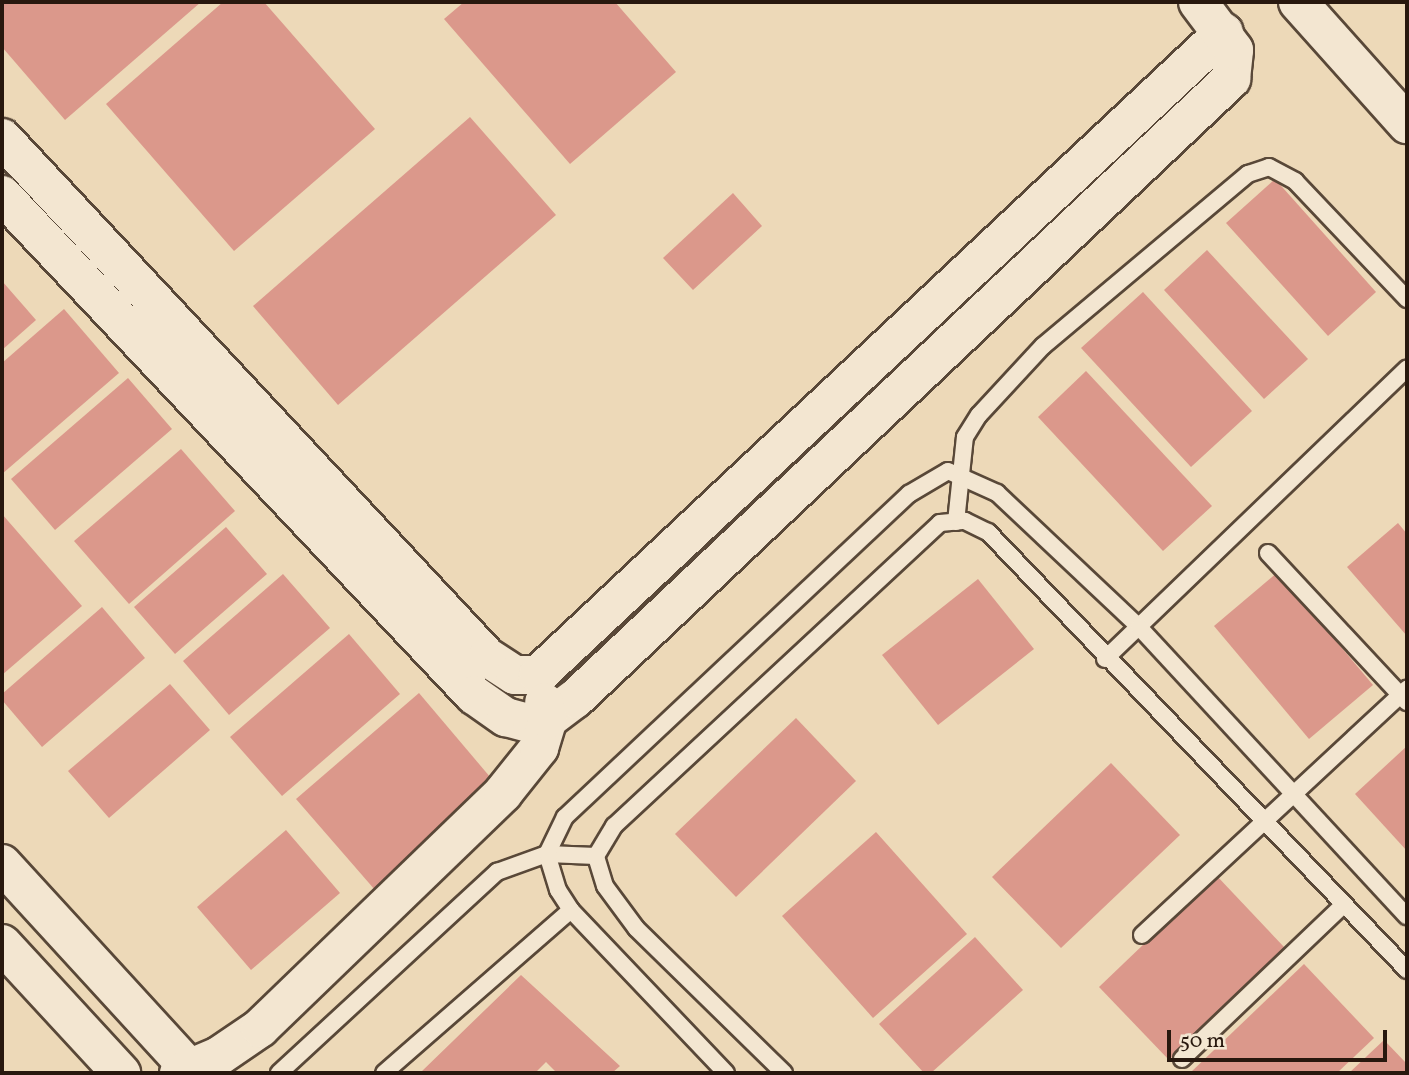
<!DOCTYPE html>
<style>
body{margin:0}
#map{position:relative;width:1409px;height:1075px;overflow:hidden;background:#edd9b8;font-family:Vollkorn,serif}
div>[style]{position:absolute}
.building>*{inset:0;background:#db988b}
.roads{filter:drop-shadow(2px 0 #594838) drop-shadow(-2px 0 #594838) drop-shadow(0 2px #594838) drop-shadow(0 -2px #594838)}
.service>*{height:16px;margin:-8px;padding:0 8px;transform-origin:8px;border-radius:8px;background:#f3e6d1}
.tertiary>*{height:38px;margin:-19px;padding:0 19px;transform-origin:19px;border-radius:19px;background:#f3e6d1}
.secondary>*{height:38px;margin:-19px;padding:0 19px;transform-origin:19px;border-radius:19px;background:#f3e6d1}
span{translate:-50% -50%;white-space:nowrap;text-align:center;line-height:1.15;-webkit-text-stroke:7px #f3e6d1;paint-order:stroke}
.frame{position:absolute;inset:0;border:4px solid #28180e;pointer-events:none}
.scale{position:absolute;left:1167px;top:1030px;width:220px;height:32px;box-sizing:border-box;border:4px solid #28180e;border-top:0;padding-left:9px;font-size:21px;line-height:24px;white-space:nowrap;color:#28180e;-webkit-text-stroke:5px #f3e6d1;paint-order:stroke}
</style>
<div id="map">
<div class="building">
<i style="clip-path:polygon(2px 2px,201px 2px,65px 120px,2px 47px)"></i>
<i style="clip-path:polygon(223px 2px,264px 2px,375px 129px,234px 251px,106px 104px)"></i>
<i style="clip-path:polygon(464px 2px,615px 2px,676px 72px,570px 164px,444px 19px)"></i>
<i style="clip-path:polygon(470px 117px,556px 215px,338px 405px,253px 306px)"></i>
<i style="clip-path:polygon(1275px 179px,1376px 292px,1328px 336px,1226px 223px)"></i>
<i style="clip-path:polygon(733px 193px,762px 226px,693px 290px,663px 258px)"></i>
<i style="clip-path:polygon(1207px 250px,1308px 359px,1264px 399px,1164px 290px)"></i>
<i style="clip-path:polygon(2px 281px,36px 320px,2px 350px)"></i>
<i style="clip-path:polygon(1143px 292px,1252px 411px,1191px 467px,1081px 348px)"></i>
<i style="clip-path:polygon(64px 309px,119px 373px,2px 474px,2px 363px)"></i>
<i style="clip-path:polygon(1086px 371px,1212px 506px,1163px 551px,1038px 417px)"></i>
<i style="clip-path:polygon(128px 378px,172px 429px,55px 530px,11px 479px)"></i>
<i style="clip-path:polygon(181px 449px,235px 511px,129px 604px,74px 541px)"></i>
<i style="clip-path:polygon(2px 514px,82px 606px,2px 675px)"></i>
<i style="clip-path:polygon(1398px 523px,1407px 534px,1407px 636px,1347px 567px)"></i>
<i style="clip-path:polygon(226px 527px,267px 574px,175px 654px,134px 607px)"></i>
<i style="clip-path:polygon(1278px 572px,1373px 685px,1309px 739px,1214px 626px)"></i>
<i style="clip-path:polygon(283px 574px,330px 628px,229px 715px,183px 661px)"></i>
<i style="clip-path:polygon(978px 579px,1034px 649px,938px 725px,882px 655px)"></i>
<i style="clip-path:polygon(102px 607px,145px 658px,42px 747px,2px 700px,2px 694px)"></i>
<i style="clip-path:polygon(349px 634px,400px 694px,282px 796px,230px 737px)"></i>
<i style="clip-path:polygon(170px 684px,210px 730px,109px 818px,68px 771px)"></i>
<i style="clip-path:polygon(419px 693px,496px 784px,375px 890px,296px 799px)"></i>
<i style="clip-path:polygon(796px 718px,856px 781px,736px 897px,675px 834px)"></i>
<i style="clip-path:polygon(1407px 746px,1407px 851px,1355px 794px)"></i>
<i style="clip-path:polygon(1111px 763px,1180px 835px,1061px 948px,992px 877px)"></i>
<i style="clip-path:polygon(286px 830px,340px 893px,251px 970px,197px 907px)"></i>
<i style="clip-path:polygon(876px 832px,967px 934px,873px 1018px,782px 916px)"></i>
<i style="clip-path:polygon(1216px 875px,1285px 948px,1169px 1060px,1099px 987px)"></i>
<i style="clip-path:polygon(975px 937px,1023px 990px,931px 1073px,924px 1073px,879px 1024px)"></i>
<i style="clip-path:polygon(1304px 964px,1374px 1038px,1337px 1073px,1190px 1073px)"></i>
<i style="clip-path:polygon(521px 975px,620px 1066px,612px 1073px,557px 1073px,546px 1062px,535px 1073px,420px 1073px)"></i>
<i style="clip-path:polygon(1384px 1040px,1407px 1064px,1407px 1073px,1349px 1073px)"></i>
</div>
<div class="roads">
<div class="service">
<i style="left:956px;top:522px;width:85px;rotate:-84deg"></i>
<i style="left:965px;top:437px;width:26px;rotate:-58deg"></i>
<i style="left:979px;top:415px;width:94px;rotate:-47.2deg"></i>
<i style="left:1043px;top:346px;width:268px;rotate:-40deg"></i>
<i style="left:1248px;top:174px;width:22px;rotate:-18deg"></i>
<i style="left:1269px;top:167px;width:30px;rotate:28deg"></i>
<i style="left:1295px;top:181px;width:163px;rotate:46.5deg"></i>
<i style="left:1268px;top:553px;width:204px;rotate:47deg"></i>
<i style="left:1105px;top:659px;width:419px;rotate:-43.9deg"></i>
<i style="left:1142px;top:935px;width:362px;rotate:-42.9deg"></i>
<i style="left:1182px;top:1059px;width:223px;rotate:-43.7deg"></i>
<i style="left:279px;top:1073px;width:297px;rotate:-42.7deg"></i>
<i style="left:497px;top:872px;width:53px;rotate:-19.8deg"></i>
<i style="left:547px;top:854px;width:49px;rotate:2.3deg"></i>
<i style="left:384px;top:1073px;width:248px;rotate:-41.1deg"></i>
<i style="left:726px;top:1073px;width:225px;rotate:-133.6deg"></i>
<i style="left:571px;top:910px;width:24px;rotate:-123deg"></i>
<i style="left:558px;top:890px;width:38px;rotate:-107deg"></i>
<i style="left:547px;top:854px;width:41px;rotate:-64.1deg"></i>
<i style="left:565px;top:817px;width:472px;rotate:-43.2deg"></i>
<i style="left:909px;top:494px;width:45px;rotate:-30.5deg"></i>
<i style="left:948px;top:471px;width:54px;rotate:24.2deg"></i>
<i style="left:997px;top:493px;width:195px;rotate:43.3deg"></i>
<i style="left:1139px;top:627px;width:394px;rotate:47.2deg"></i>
<i style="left:784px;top:1073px;width:207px;rotate:-135.6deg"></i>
<i style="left:636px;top:928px;width:52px;rotate:-126.4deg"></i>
<i style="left:605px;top:886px;width:31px;rotate:-107deg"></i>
<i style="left:596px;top:856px;width:35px;rotate:-59deg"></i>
<i style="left:614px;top:826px;width:445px;rotate:-42.9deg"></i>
<i style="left:940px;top:523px;width:25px;rotate:-5deg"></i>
<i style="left:965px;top:521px;width:25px;rotate:26deg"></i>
<i style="left:988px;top:532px;width:606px;rotate:46.27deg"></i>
</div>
<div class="tertiary">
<i style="left:2px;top:138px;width:710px;rotate:46.94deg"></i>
<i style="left:487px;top:657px;width:33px;rotate:33deg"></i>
<i style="left:515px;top:675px;width:23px"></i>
<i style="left:538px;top:675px;width:940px;rotate:-43.15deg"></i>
<i style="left:2px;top:195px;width:688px;rotate:46.65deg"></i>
<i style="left:474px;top:695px;width:39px;rotate:35deg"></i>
<i style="left:506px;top:717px;width:27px;rotate:15deg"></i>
<i style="left:532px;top:724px;width:17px;rotate:-17deg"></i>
<i style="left:548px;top:719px;width:34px;rotate:-37deg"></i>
<i style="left:575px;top:699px;width:903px;rotate:-43.38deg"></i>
<i style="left:1231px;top:79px;width:29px;rotate:-84deg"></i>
<i style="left:1234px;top:50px;width:60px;rotate:-126.9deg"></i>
<i style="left:2px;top:864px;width:277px;rotate:47.5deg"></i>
<i style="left:2px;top:944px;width:176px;rotate:47.3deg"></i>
<i style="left:179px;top:1073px;width:43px;rotate:-23deg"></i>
<i style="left:219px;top:1056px;width:50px;rotate:-34.3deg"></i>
<i style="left:260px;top:1028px;width:338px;rotate:-44deg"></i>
<i style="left:503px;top:793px;width:58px;rotate:-51.3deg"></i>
<i style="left:539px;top:748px;width:30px;rotate:-73deg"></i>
<i style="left:548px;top:719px;width:17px;rotate:-103deg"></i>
</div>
<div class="secondary">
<i style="left:1298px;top:2px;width:164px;rotate:48.2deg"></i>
</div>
</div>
<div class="frame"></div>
<div class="scale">50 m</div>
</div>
